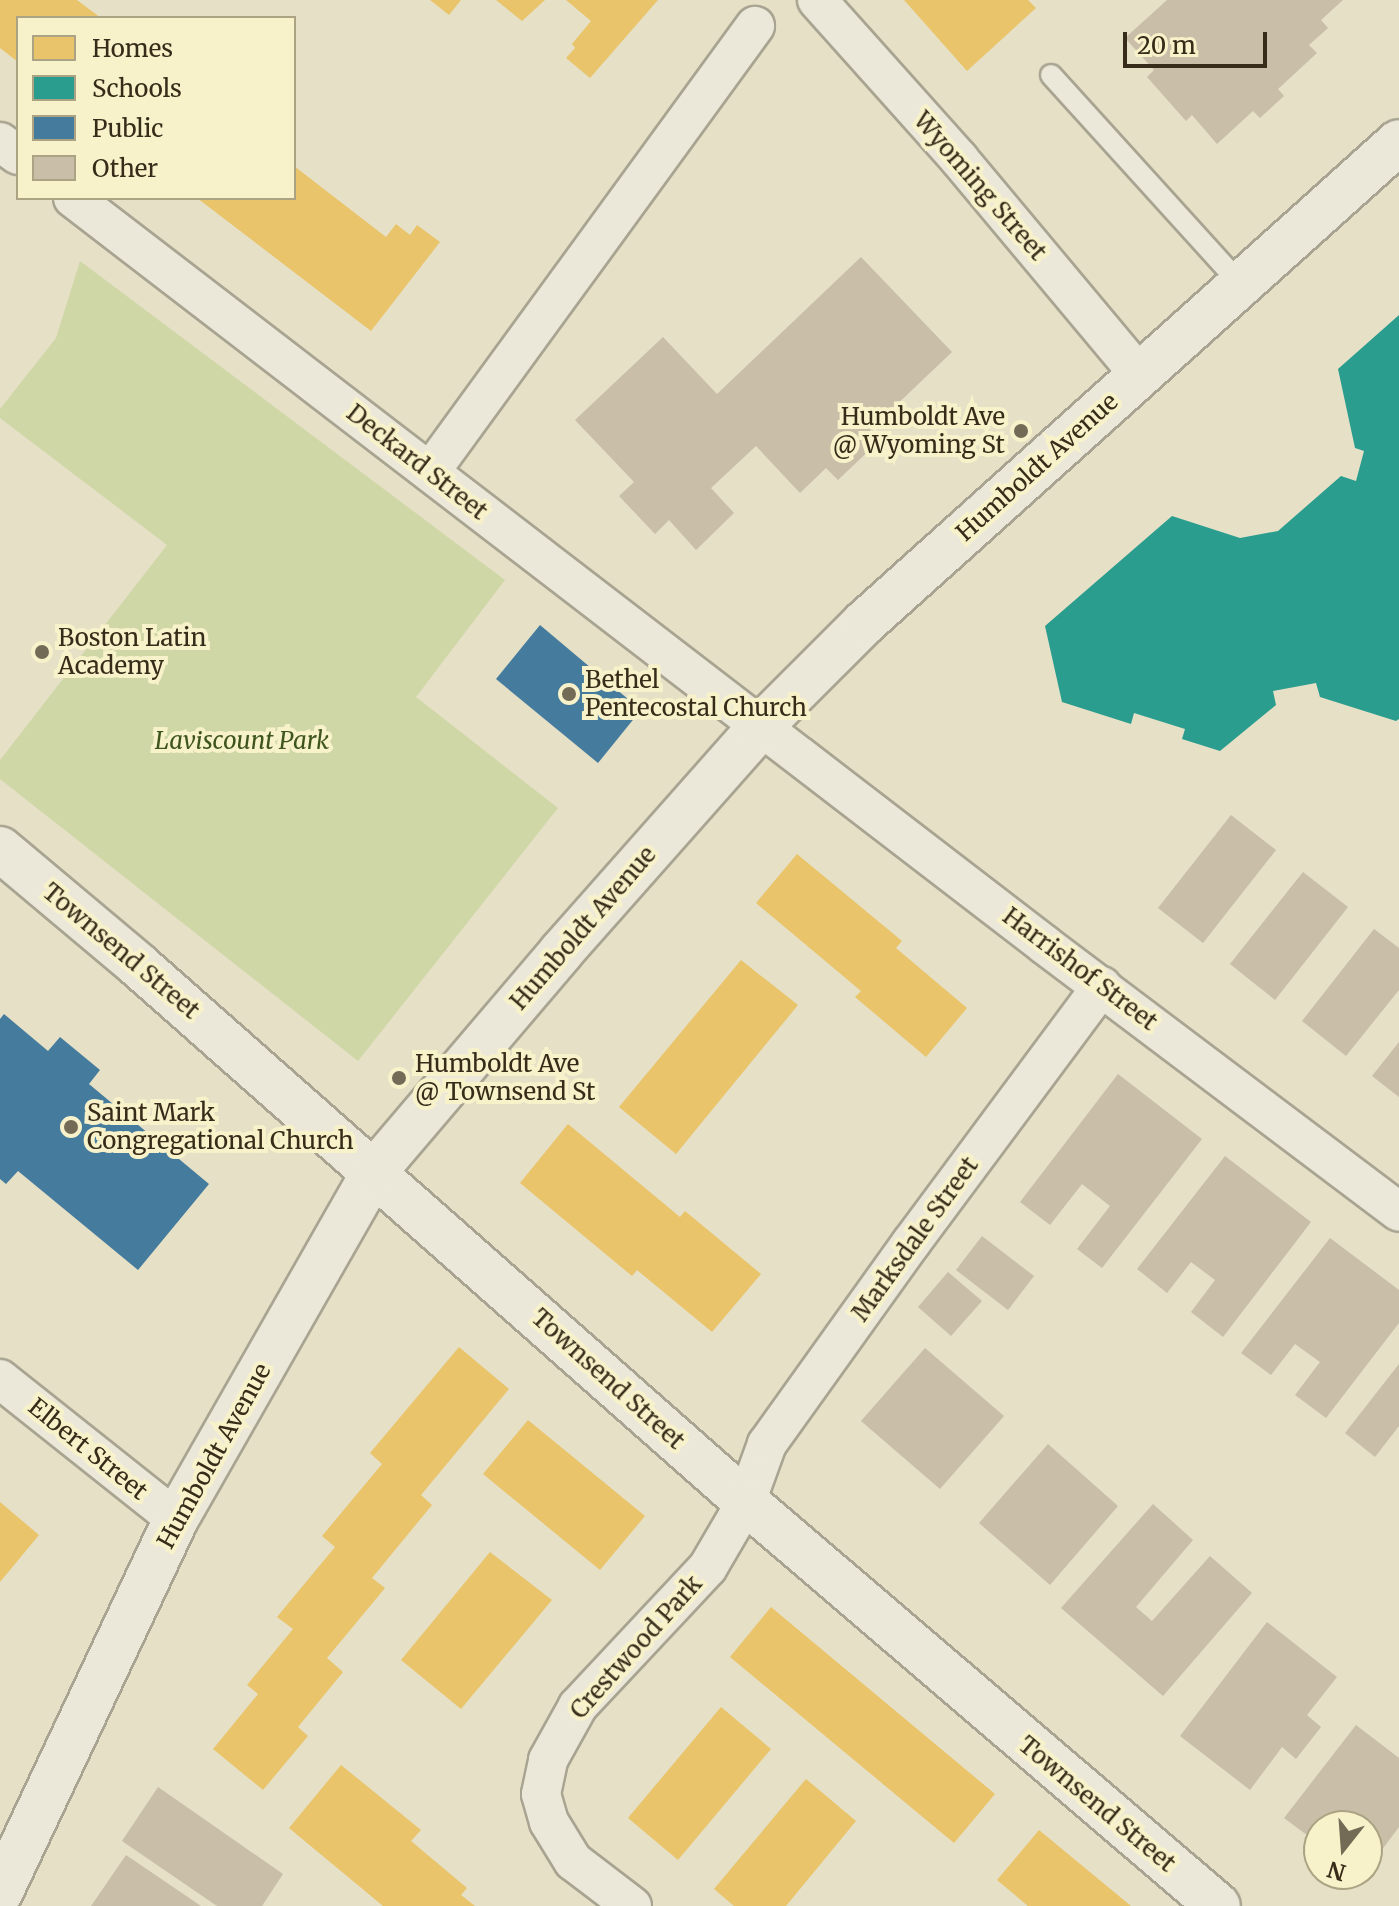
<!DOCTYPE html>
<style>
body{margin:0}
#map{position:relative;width:1399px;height:1906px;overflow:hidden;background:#e5e0c6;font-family:Merriweather,serif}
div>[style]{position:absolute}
.green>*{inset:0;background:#d0d7a7}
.homes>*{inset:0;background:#e9c46a}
.schools>*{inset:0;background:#2a9d8f}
.public>*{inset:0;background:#457b9d}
.building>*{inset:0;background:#c9bea7}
.roads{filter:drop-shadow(2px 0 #a8a491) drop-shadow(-2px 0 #a8a491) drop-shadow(0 2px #a8a491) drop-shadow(0 -2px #a8a491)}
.lane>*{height:20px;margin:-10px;padding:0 10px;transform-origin:10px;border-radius:10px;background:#ece8d9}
.street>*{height:38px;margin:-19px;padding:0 19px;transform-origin:19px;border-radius:19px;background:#ece8d9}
.secondary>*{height:44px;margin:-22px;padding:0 22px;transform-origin:22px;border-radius:22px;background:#ece8d9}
.dots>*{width:22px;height:22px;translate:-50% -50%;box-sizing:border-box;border:4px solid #f8f2ca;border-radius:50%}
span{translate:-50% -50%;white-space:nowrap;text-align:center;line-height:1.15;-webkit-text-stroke:8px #f8f2ca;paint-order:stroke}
.street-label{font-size:24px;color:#372c19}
.poi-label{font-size:24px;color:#372c19}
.right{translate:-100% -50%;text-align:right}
.left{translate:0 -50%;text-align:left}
.park-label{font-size:24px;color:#3f551e;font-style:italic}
.legend{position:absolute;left:16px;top:16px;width:280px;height:184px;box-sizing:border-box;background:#f8f2ca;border:2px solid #aba383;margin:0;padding:10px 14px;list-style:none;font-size:24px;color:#372c19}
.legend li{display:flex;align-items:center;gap:16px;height:40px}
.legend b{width:40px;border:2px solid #aba383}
.north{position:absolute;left:1303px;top:1810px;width:80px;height:80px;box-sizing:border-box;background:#f8f2ca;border:2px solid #aba383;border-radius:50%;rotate:197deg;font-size:22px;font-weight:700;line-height:32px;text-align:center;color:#372c19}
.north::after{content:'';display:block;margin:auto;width:28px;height:36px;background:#746b56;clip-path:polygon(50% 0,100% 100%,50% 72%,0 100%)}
.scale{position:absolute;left:1123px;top:32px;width:144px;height:36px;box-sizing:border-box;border:4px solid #372c19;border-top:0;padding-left:10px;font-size:24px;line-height:28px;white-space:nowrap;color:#372c19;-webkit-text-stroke:6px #f8f2ca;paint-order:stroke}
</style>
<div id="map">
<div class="green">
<i style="clip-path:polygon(80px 261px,505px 580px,416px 697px,558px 808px,358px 1061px,0 779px,0 760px,167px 545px,0 418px,0 409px,56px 338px)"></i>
</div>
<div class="homes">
<i style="clip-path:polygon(0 0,77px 0,101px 18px,18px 18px,18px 62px,0 48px)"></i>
<i style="clip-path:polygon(430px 0,461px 0,449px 15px)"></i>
<i style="clip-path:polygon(496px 0,545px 0,522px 21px)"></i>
<i style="clip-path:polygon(566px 0,658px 0,590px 78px,566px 58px,575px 48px,572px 44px,591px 21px)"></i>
<i style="clip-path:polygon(904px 0,1028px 0,1036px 8px,967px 71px)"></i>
<i style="clip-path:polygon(294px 166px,386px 237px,396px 224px,410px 235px,417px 225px,440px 242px,371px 331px,197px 198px,294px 198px)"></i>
<i style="clip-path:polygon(797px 854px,902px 941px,896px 948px,967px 1008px,926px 1057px,855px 997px,861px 991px,756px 903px)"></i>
<i style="clip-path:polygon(741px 960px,798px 1005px,676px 1154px,619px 1107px)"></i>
<i style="clip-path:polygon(568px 1124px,680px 1217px,685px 1211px,761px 1274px,712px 1332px,637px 1270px,632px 1276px,520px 1183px)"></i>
<i style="clip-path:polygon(459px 1347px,509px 1389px,421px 1495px,432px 1505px,372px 1578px,385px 1588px,327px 1658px,343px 1672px,298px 1727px,308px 1736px,263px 1790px,213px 1749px,258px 1694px,247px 1685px,293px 1629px,277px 1617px,335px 1547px,322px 1536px,382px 1464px,370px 1453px)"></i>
<i style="clip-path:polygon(528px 1420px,645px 1516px,600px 1570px,483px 1474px)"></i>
<i style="clip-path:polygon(0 1502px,39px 1535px,0 1582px)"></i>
<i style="clip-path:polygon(490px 1552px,552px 1600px,461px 1709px,401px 1660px)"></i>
<i style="clip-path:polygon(771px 1607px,995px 1794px,954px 1843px,730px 1657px)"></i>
<i style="clip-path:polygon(721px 1707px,771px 1749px,678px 1860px,628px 1818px)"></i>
<i style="clip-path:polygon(341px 1765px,421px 1830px,411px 1841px,467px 1888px,461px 1895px,475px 1906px,383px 1906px,289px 1828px)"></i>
<i style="clip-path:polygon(806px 1779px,856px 1821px,786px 1906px,734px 1906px,714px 1889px)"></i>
<i style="clip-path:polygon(1039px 1830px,1131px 1906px,1028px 1906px,997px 1880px)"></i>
</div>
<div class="schools">
<i style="clip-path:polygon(1399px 315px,1399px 719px,1396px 721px,1320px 697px,1316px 683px,1273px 691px,1276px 705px,1220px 751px,1182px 739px,1185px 729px,1134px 713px,1131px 724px,1062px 702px,1045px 626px,1172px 516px,1240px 538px,1278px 531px,1341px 476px,1356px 481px,1364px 451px,1355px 448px,1338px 369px)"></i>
</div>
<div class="public">
<i style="clip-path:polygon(540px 625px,641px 710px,598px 763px,496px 679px)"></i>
<i style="clip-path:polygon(4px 1014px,48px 1051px,60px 1037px,100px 1070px,89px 1084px,209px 1184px,138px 1270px,18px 1171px,6px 1184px,0 1179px,0 1019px)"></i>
</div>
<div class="building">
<i style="clip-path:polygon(1167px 0,1343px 0,1321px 20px,1328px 28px,1309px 45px,1317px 53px,1278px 89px,1284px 96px,1260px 118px,1253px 111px,1217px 144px,1192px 115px,1186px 121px,1147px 77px,1154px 70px,1125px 38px)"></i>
<i style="clip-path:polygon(861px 257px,952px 352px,870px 430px,880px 440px,838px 480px,826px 468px,800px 493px,756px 446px,711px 488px,734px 513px,696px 550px,669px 520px,655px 534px,619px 496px,634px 482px,575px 420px,663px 337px,717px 394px)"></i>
<i style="clip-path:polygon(1231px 815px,1276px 850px,1203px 943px,1158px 908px)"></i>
<i style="clip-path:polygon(1303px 872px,1348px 907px,1275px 1000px,1230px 964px)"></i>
<i style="clip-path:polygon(1374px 929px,1399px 948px,1399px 990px,1346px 1056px,1302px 1021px)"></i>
<i style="clip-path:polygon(1399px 1042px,1399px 1097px,1372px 1076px)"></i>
<i style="clip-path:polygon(1118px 1074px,1202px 1139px,1102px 1268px,1077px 1249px,1110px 1206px,1082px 1184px,1050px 1225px,1020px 1202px)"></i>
<i style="clip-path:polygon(1225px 1156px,1311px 1222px,1223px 1337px,1191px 1312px,1215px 1280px,1191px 1262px,1167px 1293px,1137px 1269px)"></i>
<i style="clip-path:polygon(982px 1236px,1034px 1276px,1008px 1310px,956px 1270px)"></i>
<i style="clip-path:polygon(1330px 1238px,1399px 1290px,1399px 1323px,1326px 1418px,1295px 1395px,1320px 1362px,1295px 1344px,1271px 1375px,1241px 1353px)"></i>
<i style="clip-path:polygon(948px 1272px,982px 1301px,951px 1336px,918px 1307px)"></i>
<i style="clip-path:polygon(925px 1348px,1004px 1416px,940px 1489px,861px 1421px)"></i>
<i style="clip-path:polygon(1399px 1364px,1399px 1426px,1375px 1457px,1345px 1433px)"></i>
<i style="clip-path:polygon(1048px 1444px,1118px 1506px,1050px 1585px,979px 1523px)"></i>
<i style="clip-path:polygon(1153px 1504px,1193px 1540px,1136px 1607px,1152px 1621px,1210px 1556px,1252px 1593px,1163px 1696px,1061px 1608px)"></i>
<i style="clip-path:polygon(1267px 1622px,1337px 1677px,1307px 1715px,1321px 1727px,1296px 1759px,1282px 1747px,1250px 1790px,1180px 1736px)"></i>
<i style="clip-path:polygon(1356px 1725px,1399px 1758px,1399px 1827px,1375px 1859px,1367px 1853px,1367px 1826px,1319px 1826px,1319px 1844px,1284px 1818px)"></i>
<i style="clip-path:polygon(158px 1787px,283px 1874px,262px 1906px,217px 1906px,122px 1841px)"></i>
<i style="clip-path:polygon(126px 1855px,201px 1906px,91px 1906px)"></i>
</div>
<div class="roads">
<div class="lane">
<i style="left:1051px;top:75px;width:285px;rotate:47.8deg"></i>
</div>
<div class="street">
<i style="left:817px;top:0;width:213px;rotate:48.2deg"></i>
<i style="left:959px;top:159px;width:280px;rotate:50.1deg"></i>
<i style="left:0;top:142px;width:22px;rotate:36deg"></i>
<i style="left:73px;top:198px;width:1226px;rotate:37.54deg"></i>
<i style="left:1045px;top:945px;width:443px;rotate:37deg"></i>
<i style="left:430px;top:472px;width:552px;rotate:-53.92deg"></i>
<i style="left:0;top:1379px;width:225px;rotate:38.5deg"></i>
<i style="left:632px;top:1906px;width:74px;rotate:-142.7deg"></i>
<i style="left:573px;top:1861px;width:46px;rotate:-121.6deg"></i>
<i style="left:549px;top:1822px;width:29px;rotate:-106deg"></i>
<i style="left:541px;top:1794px;width:35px;rotate:-78deg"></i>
<i style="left:548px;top:1760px;width:62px;rotate:-60.9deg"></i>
<i style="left:578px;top:1706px;width:190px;rotate:-46.9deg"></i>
<i style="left:708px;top:1567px;width:75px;rotate:-59.7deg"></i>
<i style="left:746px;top:1502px;width:62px;rotate:-70.1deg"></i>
<i style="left:767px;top:1444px;width:247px;rotate:-54.4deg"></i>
<i style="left:911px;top:1243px;width:320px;rotate:-53.4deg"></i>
</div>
<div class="secondary">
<i style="left:0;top:849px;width:180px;rotate:40deg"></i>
<i style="left:138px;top:965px;width:811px;rotate:41.45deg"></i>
<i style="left:746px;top:1502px;width:621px;rotate:40.56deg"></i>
<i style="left:0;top:1893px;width:413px;rotate:-64.8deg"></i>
<i style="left:176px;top:1519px;width:400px;rotate:-60.3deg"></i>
<i style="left:374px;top:1172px;width:289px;rotate:-49.6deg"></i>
<i style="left:561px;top:952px;width:300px;rotate:-48.5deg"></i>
<i style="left:760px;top:727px;width:147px;rotate:-45deg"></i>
<i style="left:864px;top:623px;width:719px;rotate:-41.96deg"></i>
</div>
</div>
<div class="dots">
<i style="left:1021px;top:431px;background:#746b56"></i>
<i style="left:42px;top:652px;background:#746b56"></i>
<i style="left:569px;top:694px;background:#746b56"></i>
<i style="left:399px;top:1078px;background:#746b56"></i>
<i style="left:71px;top:1127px;background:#746b56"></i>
</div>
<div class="street-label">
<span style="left:980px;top:186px;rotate:49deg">Wyoming Street</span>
<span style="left:417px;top:462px;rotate:38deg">Deckard Street</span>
<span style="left:1037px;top:467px;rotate:-42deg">Humboldt Avenue</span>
<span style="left:583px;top:928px;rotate:-49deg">Humboldt Avenue</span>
<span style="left:121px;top:951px;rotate:40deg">Townsend Street</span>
<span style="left:1080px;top:969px;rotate:37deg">Harrishof Street</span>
<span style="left:915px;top:1239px;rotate:-54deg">Marksdale Street</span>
<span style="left:608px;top:1379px;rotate:42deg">Townsend Street</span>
<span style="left:88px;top:1449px;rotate:39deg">Elbert Street</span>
<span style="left:214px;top:1456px;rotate:-61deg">Humboldt Avenue</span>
<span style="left:636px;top:1647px;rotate:-48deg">Crestwood Park</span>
<span style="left:1097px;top:1804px;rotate:40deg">Townsend Street</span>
</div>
<div class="poi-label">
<span class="right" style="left:1005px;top:431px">Humboldt Ave<br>@ Wyoming St</span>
<span class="left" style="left:58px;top:652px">Boston Latin<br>Academy</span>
<span class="left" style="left:585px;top:694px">Bethel<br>Pentecostal Church</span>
<span class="left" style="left:415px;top:1078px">Humboldt Ave<br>@ Townsend St</span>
<span class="left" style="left:87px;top:1127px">Saint Mark<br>Congregational Church</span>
</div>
<div class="park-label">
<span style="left:242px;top:741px">Laviscount Park</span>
</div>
<ul class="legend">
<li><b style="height:22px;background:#e9c46a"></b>Homes</li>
<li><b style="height:22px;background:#2a9d8f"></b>Schools</li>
<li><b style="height:22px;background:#457b9d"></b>Public</li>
<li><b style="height:22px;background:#c9bea7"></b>Other</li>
</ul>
<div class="north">N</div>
<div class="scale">20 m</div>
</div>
